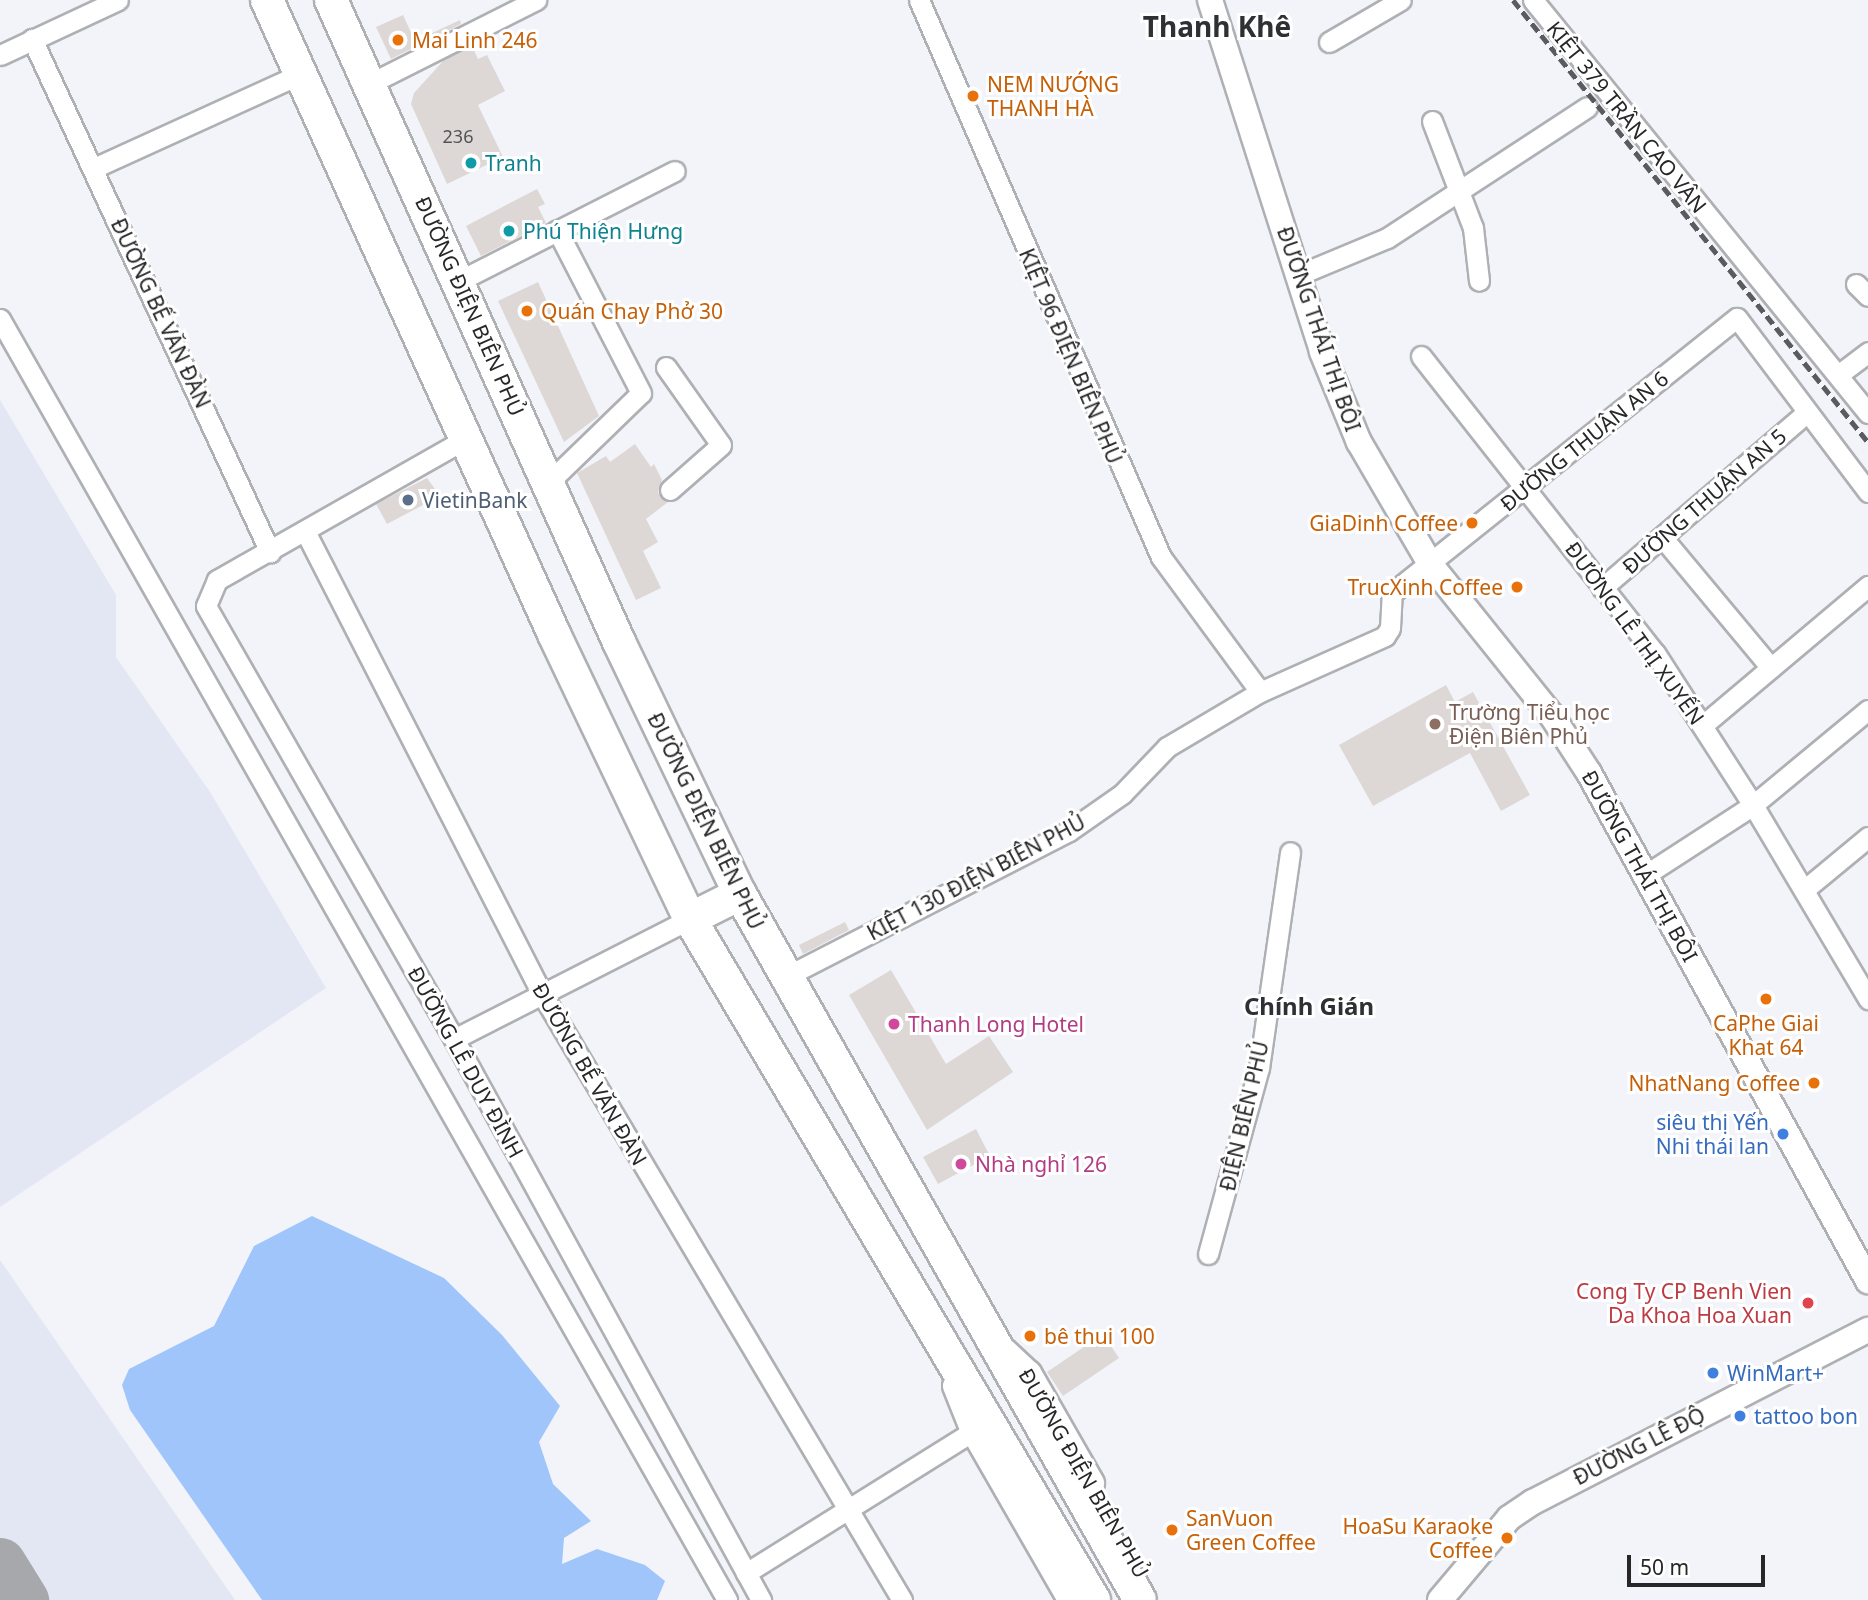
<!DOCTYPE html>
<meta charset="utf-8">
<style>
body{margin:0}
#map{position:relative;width:1868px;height:1600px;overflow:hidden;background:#f2f4f9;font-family:"Noto Sans",sans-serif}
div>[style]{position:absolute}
.built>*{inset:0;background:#e3e7f3}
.water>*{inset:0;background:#a0c5fb}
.taxiway>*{height:51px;margin:-25.5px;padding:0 25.5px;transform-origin:25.5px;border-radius:25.5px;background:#a6a8ac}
.building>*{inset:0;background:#ddd8d6}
.roads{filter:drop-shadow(2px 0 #aeb0b4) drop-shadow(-2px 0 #aeb0b4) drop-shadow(0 2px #aeb0b4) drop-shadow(0 -2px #aeb0b4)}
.minor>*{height:19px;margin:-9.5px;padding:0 9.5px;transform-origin:9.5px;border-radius:9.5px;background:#fff}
.tertiary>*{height:24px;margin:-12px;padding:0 12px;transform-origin:12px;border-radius:12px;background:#fff}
.primary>*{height:32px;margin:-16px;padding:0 16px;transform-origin:16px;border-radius:16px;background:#fff}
.rail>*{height:5px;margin-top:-2.5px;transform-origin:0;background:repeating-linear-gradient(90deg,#5a5b5e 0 10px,transparent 0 15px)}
.dots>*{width:19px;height:19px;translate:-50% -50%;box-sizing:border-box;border:4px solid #fff;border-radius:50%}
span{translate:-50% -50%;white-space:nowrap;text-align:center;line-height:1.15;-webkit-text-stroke:6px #fff;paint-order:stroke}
.number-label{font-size:18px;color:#545354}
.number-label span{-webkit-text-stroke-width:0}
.food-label{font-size:21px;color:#c56008}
.left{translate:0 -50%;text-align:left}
.right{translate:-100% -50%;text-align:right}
.street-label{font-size:21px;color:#272729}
.culture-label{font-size:21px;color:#0d838f}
.service-label{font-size:21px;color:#4e5e75}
.education-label{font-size:21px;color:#785e54}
.hotel-label{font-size:21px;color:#b23c85}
.shop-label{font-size:21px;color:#366cbe}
.health-label{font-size:21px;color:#be3a42}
.quarter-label{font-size:24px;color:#2e3033;font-weight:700}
.district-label{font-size:28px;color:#2e3033;font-weight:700}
.scale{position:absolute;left:1627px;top:1555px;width:138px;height:32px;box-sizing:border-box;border:4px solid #272729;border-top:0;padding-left:9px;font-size:21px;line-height:24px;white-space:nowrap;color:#272729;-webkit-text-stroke:5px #fff;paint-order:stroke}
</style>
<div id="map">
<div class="built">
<i style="clip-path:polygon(0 400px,116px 595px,116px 657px,210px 792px,326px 988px,0 1207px)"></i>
<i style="clip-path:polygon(0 1260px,235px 1600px,0 1600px)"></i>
</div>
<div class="water">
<i style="clip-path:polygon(312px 1216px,444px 1278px,502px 1335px,560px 1406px,539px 1442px,553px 1484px,591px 1521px,564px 1538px,562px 1564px,597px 1549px,645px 1565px,665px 1581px,657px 1600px,262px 1600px,130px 1410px,122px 1385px,129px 1369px,214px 1326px,254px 1246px)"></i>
</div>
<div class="taxiway">
<i style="left:0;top:1563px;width:44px;rotate:58.1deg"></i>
</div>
<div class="building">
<i style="clip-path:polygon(403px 15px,415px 41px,460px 20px,461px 24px,391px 59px,376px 27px)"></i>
<i style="clip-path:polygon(472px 46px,478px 59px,487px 55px,505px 91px,478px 105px,503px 157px,447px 184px,411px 104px,414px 93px,444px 60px)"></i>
<i style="clip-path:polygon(537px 189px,545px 204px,538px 207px,546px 223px,481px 256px,466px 226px)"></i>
<i style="clip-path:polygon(538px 282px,599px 416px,564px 442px,498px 301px)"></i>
<i style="clip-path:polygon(635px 444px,651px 467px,654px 464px,662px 480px,658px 493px,668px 502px,646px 519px,658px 542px,643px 551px,661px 588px,636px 600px,577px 473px,606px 456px,610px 462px)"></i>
<i style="clip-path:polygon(427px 478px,440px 496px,387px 524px,376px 504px)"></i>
<i style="clip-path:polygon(1446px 685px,1455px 702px,1473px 692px,1530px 795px,1501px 811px,1470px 753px,1373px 806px,1339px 745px)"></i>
<i style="clip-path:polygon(845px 922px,849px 930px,803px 954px,799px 945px)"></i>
<i style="clip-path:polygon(891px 970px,946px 1064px,989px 1036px,1013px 1072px,927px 1130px,849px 995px)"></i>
<i style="clip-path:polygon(976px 1129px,990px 1156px,938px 1184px,923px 1157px)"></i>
<i style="clip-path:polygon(1103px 1334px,1119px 1358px,1063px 1396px,1047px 1372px)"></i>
</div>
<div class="roads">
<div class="minor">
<i style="left:919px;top:0;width:607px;rotate:66.52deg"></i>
<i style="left:1161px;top:557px;width:167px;rotate:53.7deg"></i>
<i style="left:1533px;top:0;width:532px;rotate:50.95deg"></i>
<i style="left:32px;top:39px;width:566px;rotate:65.11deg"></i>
<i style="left:1329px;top:42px;width:83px;rotate:-30.3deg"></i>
<i style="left:0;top:55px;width:130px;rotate:-25deg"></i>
<i style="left:371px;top:83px;width:185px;rotate:-26.7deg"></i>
<i style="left:1432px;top:121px;width:115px;rotate:69deg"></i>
<i style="left:1473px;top:228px;width:53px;rotate:83.5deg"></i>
<i style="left:94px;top:168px;width:226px;rotate:-24.5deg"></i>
<i style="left:1298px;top:275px;width:96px;rotate:-22.6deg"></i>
<i style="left:1387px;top:238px;width:239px;rotate:-33.2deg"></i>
<i style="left:459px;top:281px;width:242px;rotate:-27deg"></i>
<i style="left:1856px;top:284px;width:17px;rotate:45deg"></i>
<i style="left:0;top:319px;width:1473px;rotate:60.42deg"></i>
<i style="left:1421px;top:356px;width:378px;rotate:51.8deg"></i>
<i style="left:1655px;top:653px;width:181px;rotate:57.2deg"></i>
<i style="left:1753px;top:805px;width:226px;rotate:59.3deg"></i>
<i style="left:666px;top:367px;width:95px;rotate:54.8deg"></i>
<i style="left:721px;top:445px;width:68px;rotate:138.6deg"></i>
<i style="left:1838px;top:375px;width:38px;rotate:-37deg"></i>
<i style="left:467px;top:438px;width:288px;rotate:150.4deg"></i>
<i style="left:217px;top:580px;width:28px;rotate:113deg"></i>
<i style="left:206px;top:606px;width:499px;rotate:60.2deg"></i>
<i style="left:454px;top:1039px;width:640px;rotate:61.31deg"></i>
<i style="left:548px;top:483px;width:129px;rotate:-44.1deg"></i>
<i style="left:641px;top:393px;width:183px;rotate:-117.3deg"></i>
<i style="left:306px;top:533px;width:518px;rotate:62.89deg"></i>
<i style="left:542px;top:994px;width:705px;rotate:59.29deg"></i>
<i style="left:1662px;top:537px;width:170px;rotate:50.2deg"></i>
<i style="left:1602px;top:588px;width:267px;rotate:-40.6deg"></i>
<i style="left:1703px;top:725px;width:216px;rotate:-40.1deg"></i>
<i style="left:1645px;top:875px;width:129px;rotate:-32.9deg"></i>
<i style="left:1753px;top:805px;width:149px;rotate:-39.6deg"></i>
<i style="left:1804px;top:890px;width:83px;rotate:-39.6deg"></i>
<i style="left:785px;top:977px;width:319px;rotate:-27.2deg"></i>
<i style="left:1069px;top:831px;width:65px;rotate:-34.9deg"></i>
<i style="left:1122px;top:794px;width:65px;rotate:-46.2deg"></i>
<i style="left:1167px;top:747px;width:108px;rotate:-30.6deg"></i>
<i style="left:1260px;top:692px;width:137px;rotate:-24.1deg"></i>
<i style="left:1385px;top:636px;width:9px;rotate:-58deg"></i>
<i style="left:1390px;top:628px;width:35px;rotate:-87deg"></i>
<i style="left:1392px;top:593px;width:441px;rotate:-38.6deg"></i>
<i style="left:1737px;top:318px;width:218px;rotate:53deg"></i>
<i style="left:454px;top:1039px;width:265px;rotate:-27deg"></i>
<i style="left:1208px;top:1254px;width:193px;rotate:-74.7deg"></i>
<i style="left:1259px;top:1068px;width:218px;rotate:-81.8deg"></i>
<i style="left:746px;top:1573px;width:268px;rotate:-32deg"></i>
</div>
<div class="tertiary">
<i style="left:1210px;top:0;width:369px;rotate:72.3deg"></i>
<i style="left:1322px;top:352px;width:97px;rotate:67.7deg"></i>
<i style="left:1359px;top:442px;width:143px;rotate:59.7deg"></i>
<i style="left:1431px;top:565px;width:193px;rotate:51.3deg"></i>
<i style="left:1552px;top:716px;width:68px;rotate:57deg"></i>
<i style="left:1589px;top:773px;width:580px;rotate:61.22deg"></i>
<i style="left:1005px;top:1351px;width:33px;rotate:43deg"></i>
<i style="left:1029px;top:1373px;width:127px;rotate:60.2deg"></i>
<i style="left:955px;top:1386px;width:48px;rotate:68.2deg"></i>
<i style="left:973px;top:1431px;width:195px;rotate:60.1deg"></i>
<i style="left:1440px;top:1600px;width:107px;rotate:-49.9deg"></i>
<i style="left:1509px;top:1518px;width:29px;rotate:-34deg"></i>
<i style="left:1533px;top:1502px;width:377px;rotate:-27.2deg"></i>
</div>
<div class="primary">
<i style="left:267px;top:0;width:696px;rotate:65.64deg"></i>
<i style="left:554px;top:634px;width:316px;rotate:64.5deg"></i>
<i style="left:690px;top:919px;width:792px;rotate:59.32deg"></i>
<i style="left:331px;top:0;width:704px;rotate:65.84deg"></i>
<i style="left:619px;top:642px;width:280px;rotate:64.4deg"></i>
<i style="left:740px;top:894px;width:811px;rotate:60.47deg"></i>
<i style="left:690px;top:919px;width:56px;rotate:-26.6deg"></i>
</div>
</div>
<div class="rail">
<i style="left:1513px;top:0;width:567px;rotate:51.23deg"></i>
</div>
<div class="dots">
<i style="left:398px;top:40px;background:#e8710a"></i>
<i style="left:973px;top:96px;background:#e8710a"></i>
<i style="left:471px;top:163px;background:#0f9aa8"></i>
<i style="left:509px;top:231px;background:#0f9aa8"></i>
<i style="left:527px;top:311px;background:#e8710a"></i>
<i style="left:408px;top:500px;background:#5c6f8a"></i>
<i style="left:1472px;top:523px;background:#e8710a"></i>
<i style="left:1517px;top:587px;background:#e8710a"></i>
<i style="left:1435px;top:724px;background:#8d6e63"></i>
<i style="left:1766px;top:999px;background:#e8710a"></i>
<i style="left:894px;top:1024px;background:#d1479c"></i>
<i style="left:1814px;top:1083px;background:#e8710a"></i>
<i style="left:1783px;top:1134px;background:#3f7fe0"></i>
<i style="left:961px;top:1164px;background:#d1479c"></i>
<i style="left:1808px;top:1303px;background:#e0444e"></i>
<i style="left:1030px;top:1336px;background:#e8710a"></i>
<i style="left:1713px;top:1373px;background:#3f7fe0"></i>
<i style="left:1740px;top:1416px;background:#3f7fe0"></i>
<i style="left:1172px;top:1530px;background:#e8710a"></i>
<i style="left:1507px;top:1538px;background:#e8710a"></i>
</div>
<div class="number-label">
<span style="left:458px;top:136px">236</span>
</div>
<div class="food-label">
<span class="left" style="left:412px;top:40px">Mai Linh 246</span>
<span class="left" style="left:987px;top:96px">NEM NƯỚNG<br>THANH HÀ</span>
<span class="left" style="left:541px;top:311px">Quán Chay Phở 30</span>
<span class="right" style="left:1458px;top:523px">GiaDinh Coffee</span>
<span class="right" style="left:1503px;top:587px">TrucXinh Coffee</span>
<span style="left:1766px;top:1035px">CaPhe Giai<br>Khat 64</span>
<span class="right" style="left:1800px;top:1083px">NhatNang Coffee</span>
<span class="left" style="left:1044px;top:1336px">bê thui 100</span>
<span class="left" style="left:1186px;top:1530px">SanVuon<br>Green Coffee</span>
<span class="right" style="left:1493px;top:1538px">HoaSu Karaoke<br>Coffee</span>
</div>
<div class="street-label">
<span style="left:1627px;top:117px;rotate:51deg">KIỆT 379 TRẦN CAO VÂN</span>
<span style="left:470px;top:306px;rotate:66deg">ĐƯỜNG ĐIỆN BIÊN PHỦ</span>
<span style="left:161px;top:313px;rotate:65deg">ĐƯỜNG BẾ VĂN ĐÀN</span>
<span style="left:1319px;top:329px;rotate:71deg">ĐƯỜNG THÁI THỊ BÔI</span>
<span style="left:1071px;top:356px;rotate:67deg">KIỆT 96 ĐIỆN BIÊN PHỦ</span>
<span style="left:1584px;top:441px;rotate:-39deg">ĐƯỜNG THUẬN AN 6</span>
<span style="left:1704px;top:501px;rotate:-41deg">ĐƯỜNG THUẬN AN 5</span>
<span style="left:1635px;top:633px;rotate:54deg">ĐƯỜNG LÊ THỊ XUYẾN</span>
<span style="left:706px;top:821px;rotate:64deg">ĐƯỜNG ĐIỆN BIÊN PHỦ</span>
<span style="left:1640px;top:866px;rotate:61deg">ĐƯỜNG THÁI THỊ BÔI</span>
<span style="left:976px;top:877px;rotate:-28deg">KIỆT 130 ĐIỆN BIÊN PHỦ</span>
<span style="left:466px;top:1062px;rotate:61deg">ĐƯỜNG LÊ DUY ĐÌNH</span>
<span style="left:590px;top:1074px;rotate:60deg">ĐƯỜNG BẾ VĂN ĐÀN</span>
<span style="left:1244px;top:1116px;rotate:-77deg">ĐIỆN BIÊN PHỦ</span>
<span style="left:1639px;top:1446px;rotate:-27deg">ĐƯỜNG LÊ ĐỘ</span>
<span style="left:1084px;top:1473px;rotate:60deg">ĐƯỜNG ĐIỆN BIÊN PHỦ</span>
</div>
<div class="culture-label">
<span class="left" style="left:485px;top:163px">Tranh</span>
<span class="left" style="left:523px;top:231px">Phú Thiện Hưng</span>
</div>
<div class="service-label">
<span class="left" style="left:422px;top:500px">VietinBank</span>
</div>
<div class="education-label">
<span class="left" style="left:1449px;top:724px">Trường Tiểu học<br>Điện Biên Phủ</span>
</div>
<div class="hotel-label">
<span class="left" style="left:908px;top:1024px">Thanh Long Hotel</span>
<span class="left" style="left:975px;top:1164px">Nhà nghỉ 126</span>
</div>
<div class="shop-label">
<span class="right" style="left:1769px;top:1134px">siêu thị Yến<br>Nhi thái lan</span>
<span class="left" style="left:1727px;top:1373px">WinMart+</span>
<span class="left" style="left:1754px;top:1416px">tattoo bon</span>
</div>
<div class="health-label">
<span class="right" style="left:1792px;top:1303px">Cong Ty CP Benh Vien<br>Da Khoa Hoa Xuan</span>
</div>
<div class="quarter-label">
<span style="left:1309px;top:1006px">Chính Gián</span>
</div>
<div class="district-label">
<span style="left:1217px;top:26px">Thanh Khê</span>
</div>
<div class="scale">50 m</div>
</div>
